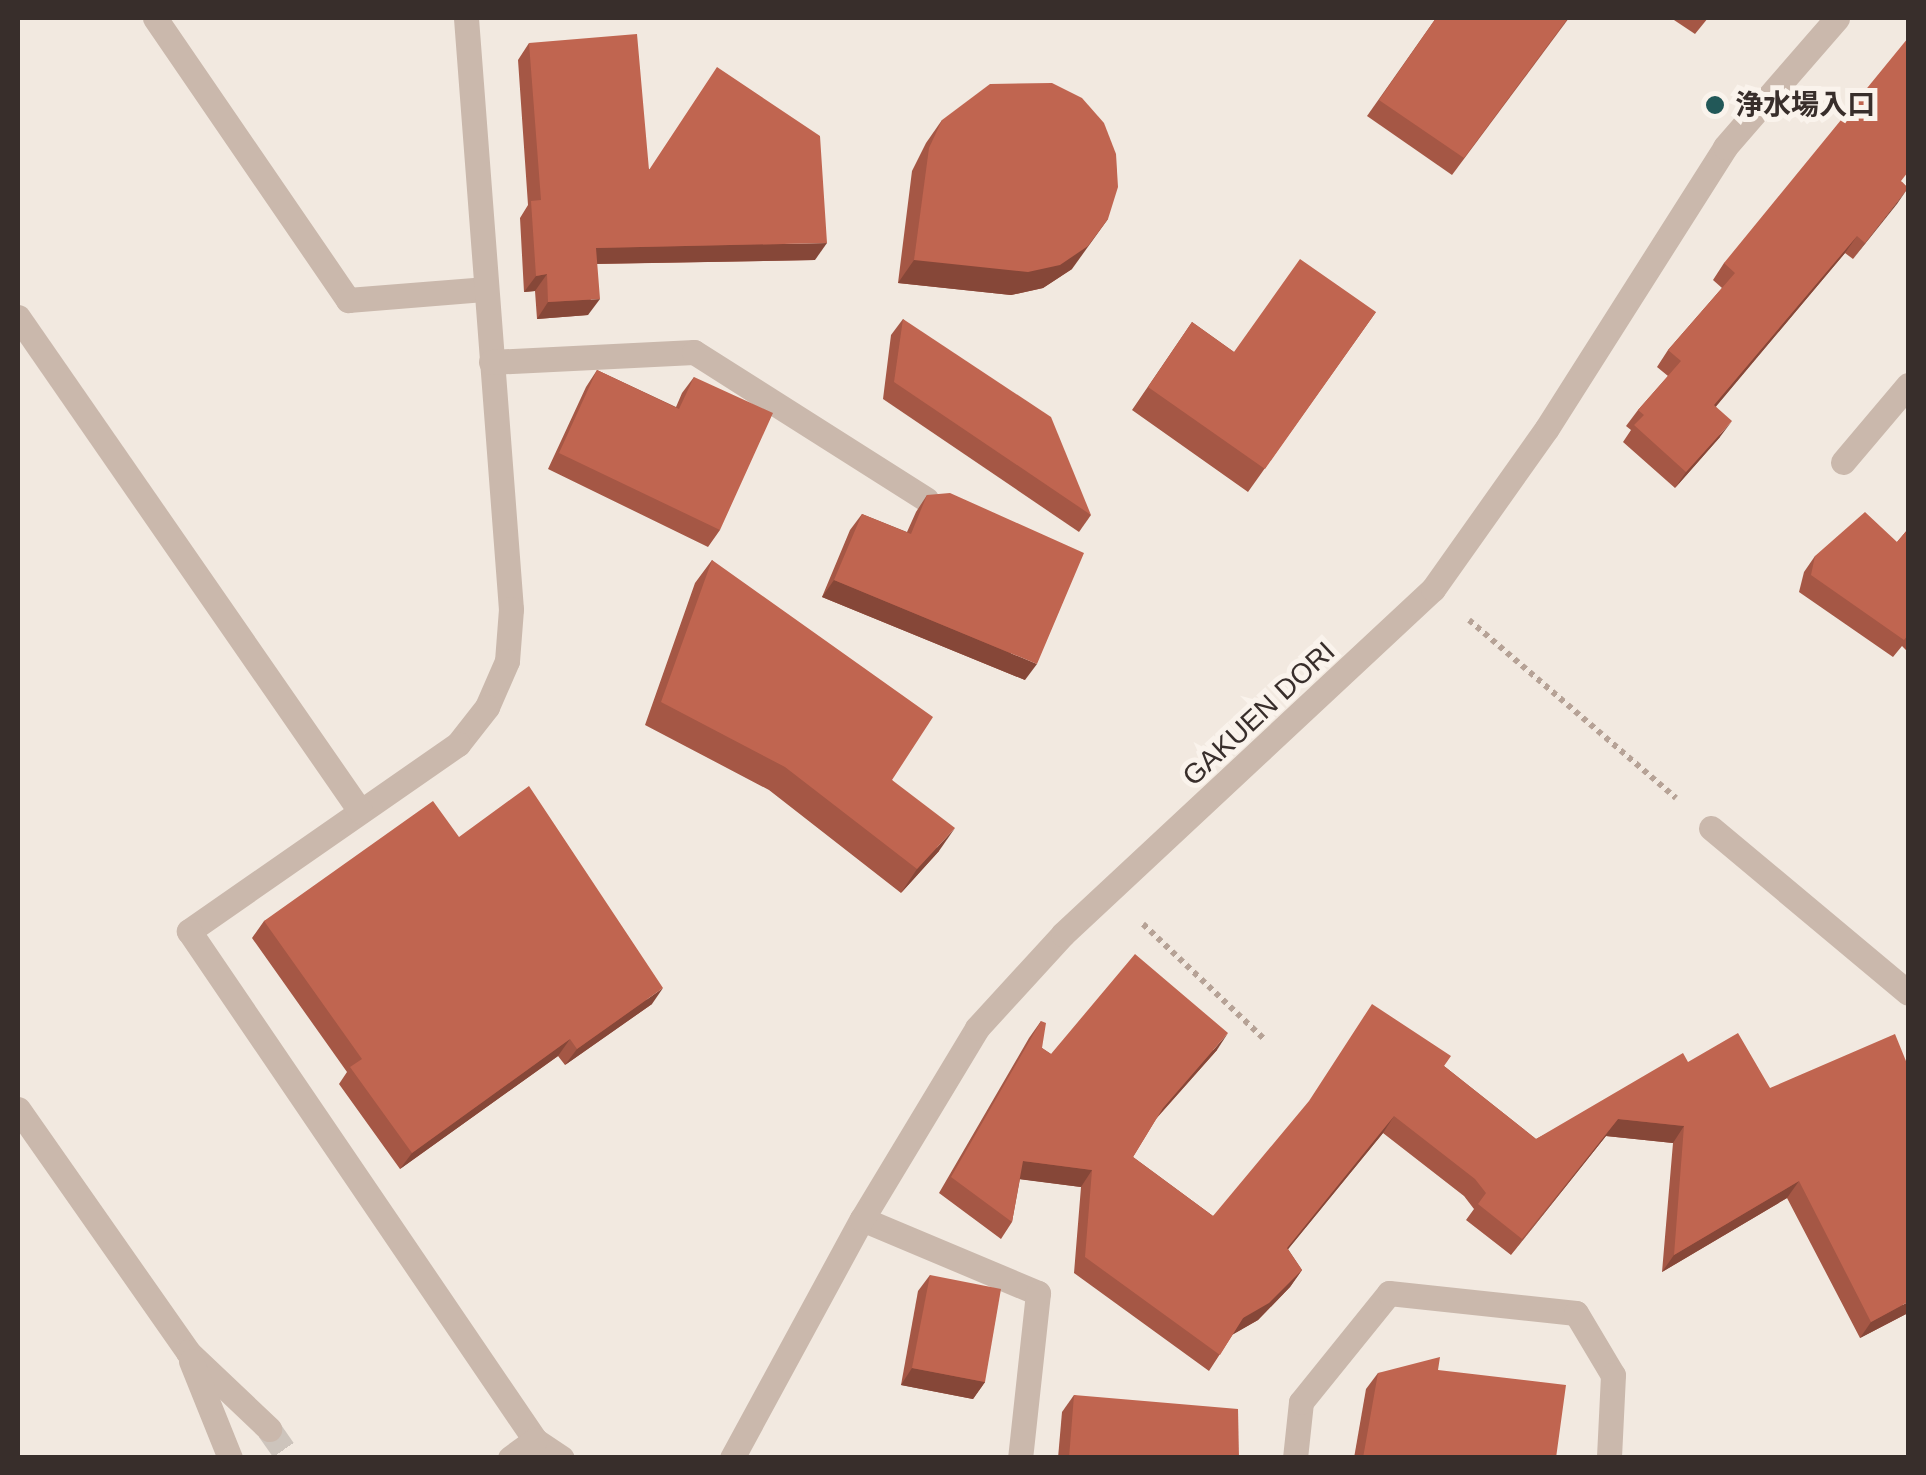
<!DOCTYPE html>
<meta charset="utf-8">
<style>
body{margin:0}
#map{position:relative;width:1926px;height:1475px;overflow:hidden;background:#f2e9e0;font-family:Arial,"Noto Sans JP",sans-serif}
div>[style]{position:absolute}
.tertiary-tunnel>*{height:25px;margin-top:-12.5px;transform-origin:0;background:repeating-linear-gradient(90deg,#cdc4bc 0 25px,transparent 0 37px)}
.path>*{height:6px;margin-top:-3px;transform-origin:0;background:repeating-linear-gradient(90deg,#b6a296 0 5px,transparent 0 10px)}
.minor>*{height:25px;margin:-12.5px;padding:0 12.5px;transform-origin:12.5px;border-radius:12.5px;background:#cab8ac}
.tertiary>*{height:25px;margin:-12.5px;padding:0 12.5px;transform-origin:12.5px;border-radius:12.5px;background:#cab8ac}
.wall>*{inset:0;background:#a55745}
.shaded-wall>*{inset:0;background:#864738}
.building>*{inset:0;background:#c06550}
.dots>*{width:28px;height:28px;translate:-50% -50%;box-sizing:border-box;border:5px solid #faf3ec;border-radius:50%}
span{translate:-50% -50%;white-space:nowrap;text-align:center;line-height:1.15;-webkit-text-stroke:10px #faf3ec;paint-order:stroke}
.poi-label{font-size:28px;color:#382e2b;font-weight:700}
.left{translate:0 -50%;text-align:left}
.street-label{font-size:28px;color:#382e2b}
.frame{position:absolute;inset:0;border:20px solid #382e2b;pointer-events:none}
</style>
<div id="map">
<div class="tertiary-tunnel">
<i style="left:269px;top:1429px;width:35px;rotate:55deg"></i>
</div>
<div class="path">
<i style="left:1469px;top:620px;width:273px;rotate:40.7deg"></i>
<i style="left:1143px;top:924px;width:167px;rotate:43.5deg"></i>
</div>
<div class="minor">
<i style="left:155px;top:18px;width:342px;rotate:55.6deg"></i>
<i style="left:348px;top:300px;width:136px;rotate:-4.6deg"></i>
<i style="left:466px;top:18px;width:593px;rotate:85.65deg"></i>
<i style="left:511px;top:609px;width:52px;rotate:94.4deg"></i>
<i style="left:507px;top:661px;width:50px;rotate:113.5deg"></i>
<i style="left:487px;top:707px;width:47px;rotate:128.1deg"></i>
<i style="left:458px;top:744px;width:328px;rotate:145.2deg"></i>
<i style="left:189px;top:931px;width:615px;rotate:55.79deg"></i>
<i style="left:535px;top:1440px;width:32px;rotate:34deg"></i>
<i style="left:18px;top:317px;width:601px;rotate:55.3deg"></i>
<i style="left:491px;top:362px;width:203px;rotate:-2.8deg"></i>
<i style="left:694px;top:352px;width:275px;rotate:32.4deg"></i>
<i style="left:1843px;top:462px;width:101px;rotate:-49.8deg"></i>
<i style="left:1711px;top:828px;width:257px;rotate:39.9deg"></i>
<i style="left:862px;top:1219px;width:191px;rotate:22.8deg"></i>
<i style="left:1038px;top:1293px;width:166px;rotate:96.2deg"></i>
<i style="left:510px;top:1458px;width:31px;rotate:-36deg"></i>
<i style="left:732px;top:1458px;width:272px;rotate:-61.5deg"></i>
<i style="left:862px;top:1219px;width:223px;rotate:-58.9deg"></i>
<i style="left:977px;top:1028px;width:127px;rotate:-47.5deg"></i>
<i style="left:1063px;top:934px;width:506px;rotate:-43deg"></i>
<i style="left:1433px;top:589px;width:197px;rotate:-54.7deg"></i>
<i style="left:1547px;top:428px;width:333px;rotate:-57.6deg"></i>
<i style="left:1725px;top:147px;width:171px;rotate:-49deg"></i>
<i style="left:1295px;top:1458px;width:56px;rotate:-83.9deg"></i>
<i style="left:1301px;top:1402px;width:140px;rotate:-51.1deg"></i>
<i style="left:1389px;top:1293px;width:188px;rotate:6.1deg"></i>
<i style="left:1576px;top:1313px;width:72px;rotate:59.2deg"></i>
<i style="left:1613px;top:1375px;width:83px;rotate:92.8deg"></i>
</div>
<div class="tertiary">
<i style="left:18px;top:1109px;width:297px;rotate:55deg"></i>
<i style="left:188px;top:1352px;width:112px;rotate:43.5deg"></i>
<i style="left:191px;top:1361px;width:105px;rotate:68.1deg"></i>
</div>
<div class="wall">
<i style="clip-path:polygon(1436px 18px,1569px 18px,1452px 175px,1367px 116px)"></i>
<i style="clip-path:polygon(1671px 18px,1708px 18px,1695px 34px)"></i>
<i style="clip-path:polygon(529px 43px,649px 169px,815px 260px,597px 264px,588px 315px,537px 319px,535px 291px,524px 292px,520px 218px,528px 205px,518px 60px)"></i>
<i style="clip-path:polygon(942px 120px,1072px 269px,1043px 288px,1011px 295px,898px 283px,912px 171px,926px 143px)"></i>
<i style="clip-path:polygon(1902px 182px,1908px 188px,1853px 259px,1845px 253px,1716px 406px,1720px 437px,1675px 488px,1623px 442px,1631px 430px,1626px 426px,1638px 410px,1668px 376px,1657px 367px,1668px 350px,1722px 288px,1713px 280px,1724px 263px)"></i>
<i style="clip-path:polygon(1376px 312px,1248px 492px,1132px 410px,1192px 322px,1234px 352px)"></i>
<i style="clip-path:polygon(903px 319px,1091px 515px,1079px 532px,883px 399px,891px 335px)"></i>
<i style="clip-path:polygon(597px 370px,676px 407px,682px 393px,694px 377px,720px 530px,708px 547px,548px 469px,586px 387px)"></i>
<i style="clip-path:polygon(927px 495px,1025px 680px,822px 597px,850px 530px,862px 514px,907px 532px,916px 512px)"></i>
<i style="clip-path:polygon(1908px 529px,1908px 652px,1902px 646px,1893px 657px,1799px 592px,1804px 572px,1815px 556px,1897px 542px)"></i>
<i style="clip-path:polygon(712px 560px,892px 780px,939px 851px,901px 893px,769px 790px,645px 725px,695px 583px)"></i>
<i style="clip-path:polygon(459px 837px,652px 1004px,565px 1065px,558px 1056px,400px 1169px,339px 1084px,347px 1072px,252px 938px,264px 921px)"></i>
<i style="clip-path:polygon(1041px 1021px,1042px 1048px,1051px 1054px,1217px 1050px,1156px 1119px,1133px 1157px,1213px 1216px,1444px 1066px,1536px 1139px,1688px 1062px,1770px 1088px,1908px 1313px,1860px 1338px,1787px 1198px,1662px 1272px,1673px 1143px,1606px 1136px,1511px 1255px,1466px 1220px,1474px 1209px,1464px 1196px,1383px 1133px,1288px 1249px,1302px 1270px,1290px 1287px,1258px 1320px,1233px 1334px,1209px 1371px,1074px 1273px,1081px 1187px,1020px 1179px,1012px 1222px,1001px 1239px,939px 1193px,1029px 1038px)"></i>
<i style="clip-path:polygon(930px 1275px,985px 1382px,973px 1399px,901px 1385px,918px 1291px)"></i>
<i style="clip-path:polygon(1438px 1370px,1556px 1458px,1354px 1458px,1366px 1389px,1378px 1373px)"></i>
<i style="clip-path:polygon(1074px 1395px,1239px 1458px,1058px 1458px,1062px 1412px)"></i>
</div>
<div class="shaded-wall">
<i style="clip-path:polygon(1908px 188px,1897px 204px,1853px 259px,1865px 243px)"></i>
<i style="clip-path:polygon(1108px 219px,1072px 269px,1043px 288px,1011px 295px,898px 283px,914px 260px)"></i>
<i style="clip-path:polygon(1857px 236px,1845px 253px,1703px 422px,1714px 405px)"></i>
<i style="clip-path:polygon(827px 243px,815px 260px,585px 264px,596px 248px)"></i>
<i style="clip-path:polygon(547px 274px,535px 291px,524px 292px,536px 276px)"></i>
<i style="clip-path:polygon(600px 299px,588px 315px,537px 319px,548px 302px)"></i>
<i style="clip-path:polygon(1732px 421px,1720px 437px,1675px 488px,1686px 472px)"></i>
<i style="clip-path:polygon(834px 580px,1037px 664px,1025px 680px,822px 597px)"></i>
<i style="clip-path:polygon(955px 828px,939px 851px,901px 893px,917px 869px)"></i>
<i style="clip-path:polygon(663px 988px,652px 1004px,565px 1065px,577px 1049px)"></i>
<i style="clip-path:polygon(1228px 1033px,1217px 1050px,1151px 1124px,1163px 1108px)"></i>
<i style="clip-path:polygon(570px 1039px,558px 1056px,400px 1169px,412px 1153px)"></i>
<i style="clip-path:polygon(1394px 1116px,1383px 1133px,1276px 1264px,1287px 1248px)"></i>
<i style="clip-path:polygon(1618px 1119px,1684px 1126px,1673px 1143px,1606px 1136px,1511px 1255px)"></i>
<i style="clip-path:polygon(1023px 1161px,1092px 1170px,1081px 1187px,1011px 1178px)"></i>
<i style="clip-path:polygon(1799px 1181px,1787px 1198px,1662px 1272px,1674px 1255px)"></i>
<i style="clip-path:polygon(1302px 1270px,1290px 1287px,1258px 1320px,1232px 1335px,1243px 1318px)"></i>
<i style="clip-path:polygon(1908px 1302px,1908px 1313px,1860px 1338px,1871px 1322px)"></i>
<i style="clip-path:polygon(912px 1368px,985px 1382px,973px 1399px,901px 1385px)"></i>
</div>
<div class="building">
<i style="clip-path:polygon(1436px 18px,1568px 18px,1464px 158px,1379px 100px)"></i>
<i style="clip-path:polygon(637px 34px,649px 170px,717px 67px,820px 136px,827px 243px,596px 248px,600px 299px,548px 302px,547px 274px,536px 276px,531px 201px,541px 200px,529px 43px)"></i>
<i style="clip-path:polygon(1908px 38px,1908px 172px,1901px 181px,1908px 188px,1865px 243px,1857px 236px,1714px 405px,1732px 421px,1686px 472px,1634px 425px,1644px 415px,1638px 410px,1681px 361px,1668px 350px,1735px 273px,1724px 263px)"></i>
<i style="clip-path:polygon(1052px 83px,1082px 98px,1104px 123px,1116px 154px,1118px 187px,1108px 219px,1088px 246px,1060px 265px,1028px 272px,914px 260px,929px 148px,942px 120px,990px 84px)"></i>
<i style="clip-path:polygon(1300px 259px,1376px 312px,1265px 469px,1148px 387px,1192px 322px,1234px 352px)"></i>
<i style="clip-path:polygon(903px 319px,1051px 417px,1091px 515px,894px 382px)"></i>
<i style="clip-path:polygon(597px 370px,679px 409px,694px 377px,773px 413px,720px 530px,559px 453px)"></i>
<i style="clip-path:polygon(950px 493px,1084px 553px,1037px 664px,834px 580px,862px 514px,911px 534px,927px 495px)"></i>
<i style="clip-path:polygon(1865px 512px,1897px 542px,1908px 529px,1908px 635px,1904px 640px,1811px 575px,1815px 556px)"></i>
<i style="clip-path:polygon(712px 560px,933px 717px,892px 780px,955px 828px,917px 869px,785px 767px,661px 702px)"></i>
<i style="clip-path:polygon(529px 786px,663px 988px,577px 1049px,570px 1039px,412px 1153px,350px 1067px,362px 1059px,264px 921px,433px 801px,459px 837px)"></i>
<i style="clip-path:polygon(1135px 954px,1228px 1033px,1163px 1108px,1133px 1157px,1213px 1216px,1309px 1101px,1372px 1004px,1451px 1056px,1444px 1066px,1536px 1139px,1683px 1053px,1688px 1062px,1738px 1033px,1770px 1088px,1895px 1034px,1908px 1066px,1908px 1302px,1871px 1322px,1799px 1181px,1674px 1255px,1684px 1126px,1618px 1119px,1522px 1239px,1478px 1204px,1486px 1193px,1475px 1179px,1394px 1116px,1287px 1248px,1302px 1270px,1269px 1303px,1243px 1318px,1220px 1355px,1085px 1257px,1092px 1170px,1023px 1161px,1012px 1222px,951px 1177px,1041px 1021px,1046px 1023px,1042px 1048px,1051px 1054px)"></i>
<i style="clip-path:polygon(930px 1275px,1001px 1289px,985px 1382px,912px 1368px)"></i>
<i style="clip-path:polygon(1440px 1357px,1438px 1370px,1566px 1385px,1556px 1458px,1363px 1458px,1378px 1373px)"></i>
<i style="clip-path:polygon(1074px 1395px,1238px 1409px,1239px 1458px,1069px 1458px)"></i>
</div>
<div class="dots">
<i style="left:1715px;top:105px;background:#225858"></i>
</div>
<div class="poi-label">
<span class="left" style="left:1735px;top:105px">浄水場入口</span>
</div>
<div class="street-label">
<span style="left:1259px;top:714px;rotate:-43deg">GAKUEN DORI</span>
</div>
<div class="frame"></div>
</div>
